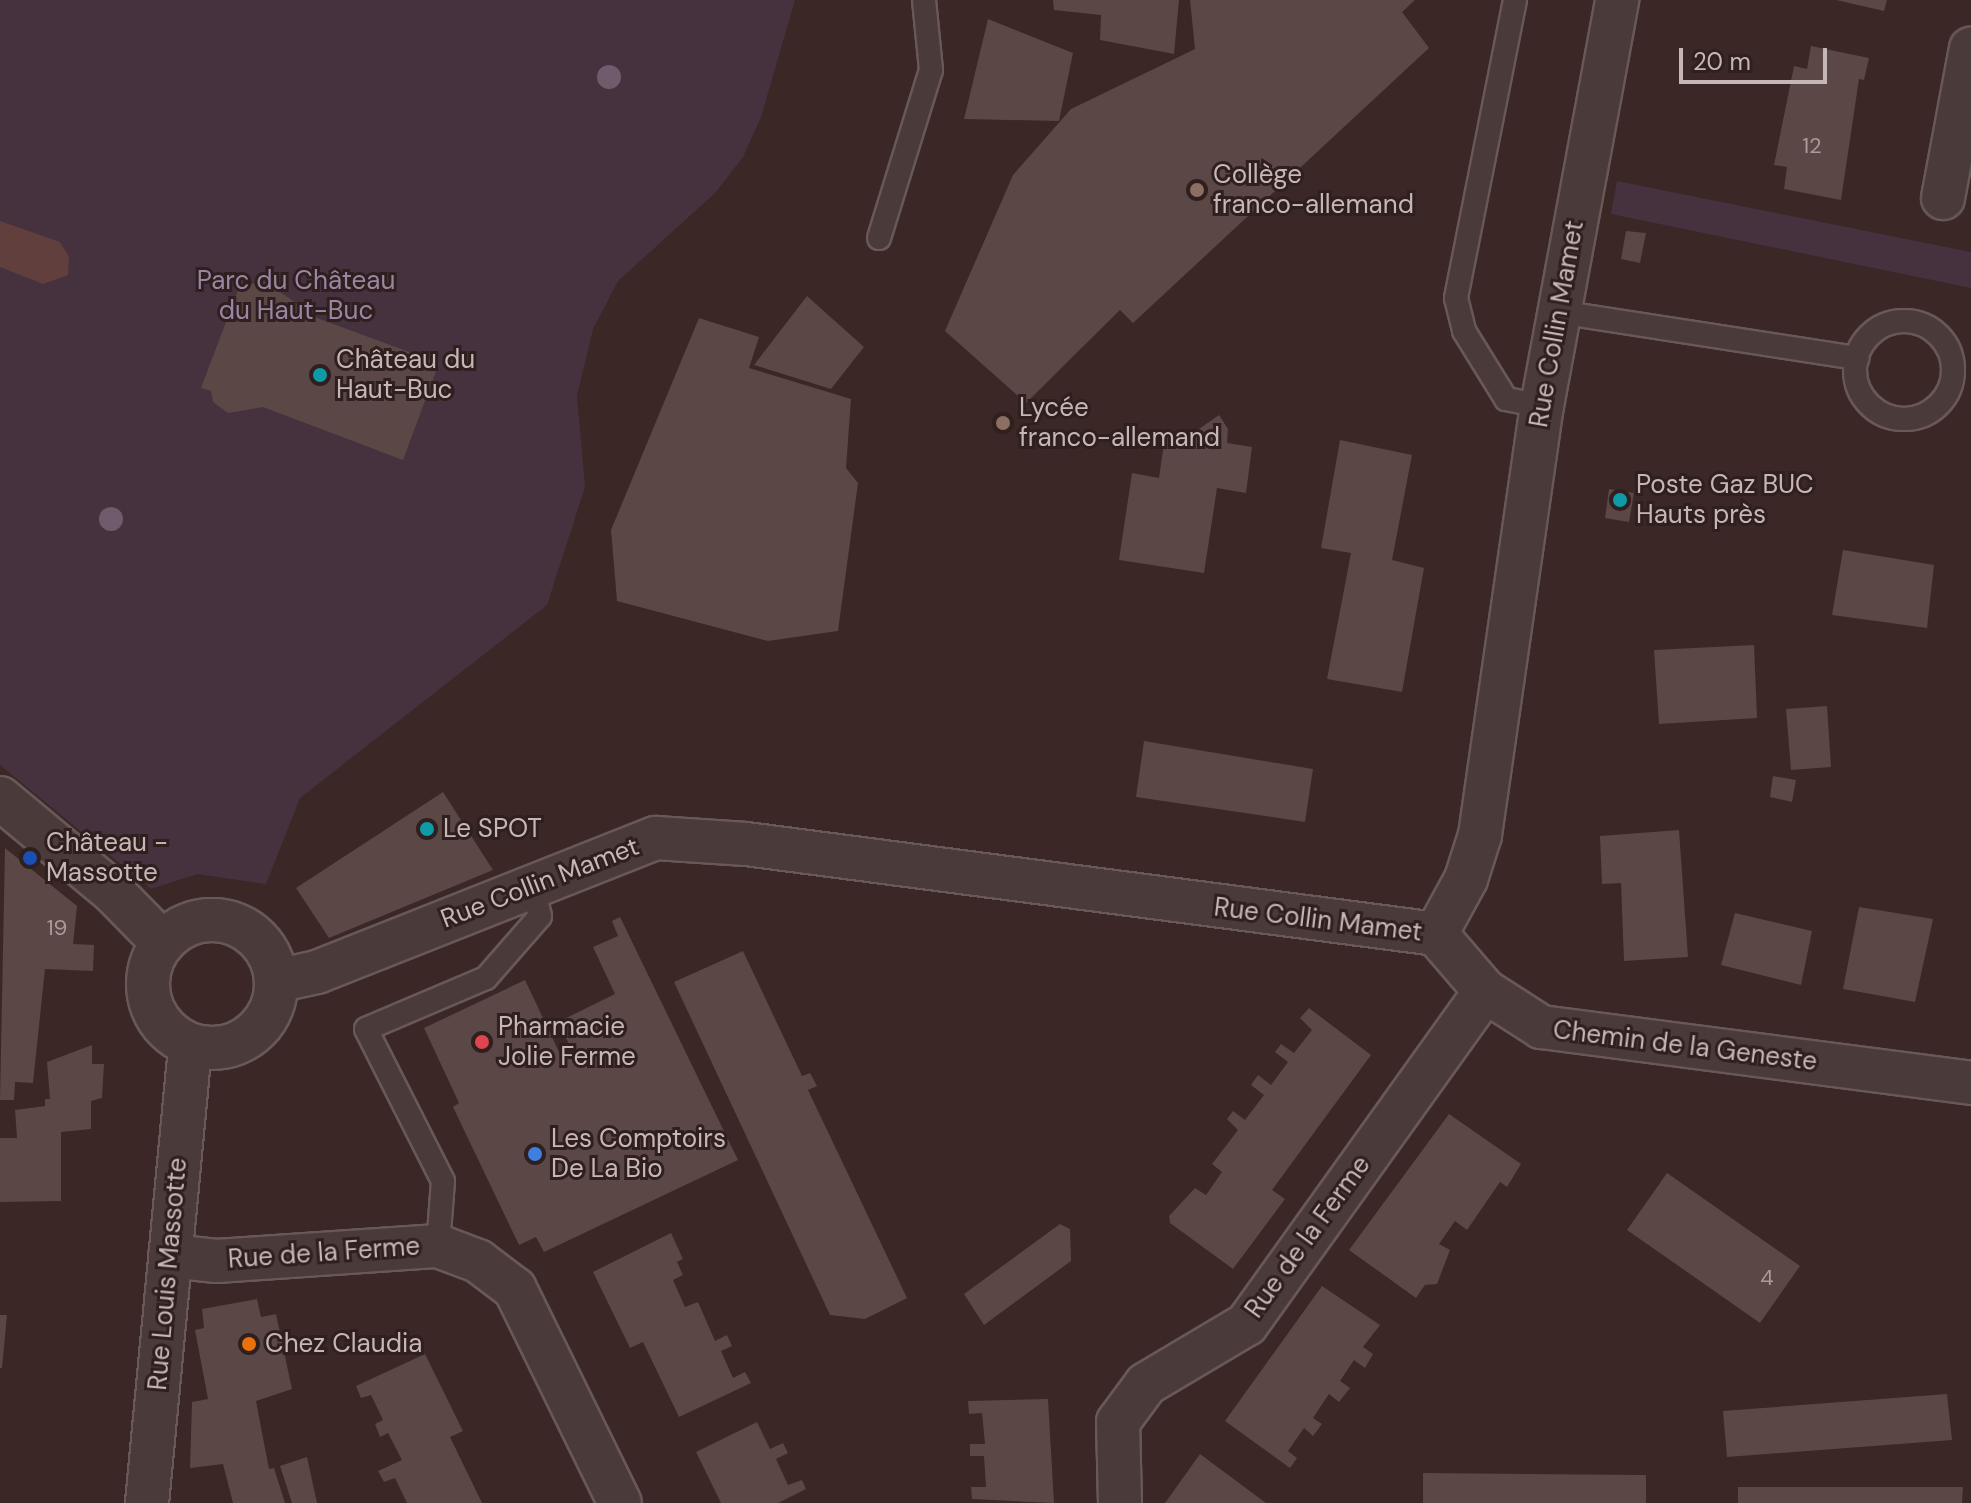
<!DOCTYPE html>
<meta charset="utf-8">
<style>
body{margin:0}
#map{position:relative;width:1971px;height:1503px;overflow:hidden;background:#3a2726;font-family:"DM Sans",sans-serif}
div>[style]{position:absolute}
.green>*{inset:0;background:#46323e}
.water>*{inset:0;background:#613f3d}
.building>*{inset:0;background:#5b4745}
.roads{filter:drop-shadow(2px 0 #685857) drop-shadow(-2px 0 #685857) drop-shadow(0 2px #685857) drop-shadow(0 -2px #685857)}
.lane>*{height:22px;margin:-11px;padding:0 11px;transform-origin:11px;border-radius:11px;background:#4a3a39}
.lane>.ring{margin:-11px;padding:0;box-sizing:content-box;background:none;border:22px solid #4a3a39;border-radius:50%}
.street>*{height:42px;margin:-21px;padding:0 21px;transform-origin:21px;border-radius:21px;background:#4a3a39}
.street>.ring{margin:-21px;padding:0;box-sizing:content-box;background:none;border:42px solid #4a3a39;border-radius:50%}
.trees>*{width:24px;height:24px;margin:-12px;border-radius:50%;background:#6f5b6b}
.dots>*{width:22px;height:22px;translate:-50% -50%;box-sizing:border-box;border:4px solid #2f1f1e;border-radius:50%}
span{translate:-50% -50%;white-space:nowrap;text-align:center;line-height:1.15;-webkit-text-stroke:6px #2f1f1e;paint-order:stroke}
.number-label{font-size:22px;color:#ab9a99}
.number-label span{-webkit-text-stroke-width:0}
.poi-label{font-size:26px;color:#c6b6b5}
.left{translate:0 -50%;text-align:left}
.park-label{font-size:26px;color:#9b85a4}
.street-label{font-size:26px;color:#c6b6b5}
.scale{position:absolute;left:1679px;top:48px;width:148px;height:36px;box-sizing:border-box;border:4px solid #c6b6b5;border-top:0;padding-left:10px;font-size:24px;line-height:28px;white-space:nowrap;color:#c6b6b5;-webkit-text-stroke:6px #2f1f1e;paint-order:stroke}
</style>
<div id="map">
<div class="green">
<i style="clip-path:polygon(0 0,795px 0,761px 117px,743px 157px,715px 193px,618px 281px,593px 329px,577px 396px,585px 487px,547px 605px,300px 798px,266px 884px,197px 874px,151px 889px,0 765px)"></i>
<i style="clip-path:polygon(1617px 181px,1971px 252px,1971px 288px,1611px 214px)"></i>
</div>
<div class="water">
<i style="clip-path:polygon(0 221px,60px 242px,69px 257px,68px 275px,43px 284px,0 267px)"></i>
</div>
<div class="building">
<i style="clip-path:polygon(1053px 0,1179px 0,1174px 54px,1100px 40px,1101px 15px,1054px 10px)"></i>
<i style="clip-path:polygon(1190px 0,1415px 0,1402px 12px,1429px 48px,1133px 323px,1120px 310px,1026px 403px,945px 331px,1013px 175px,1071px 109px,1195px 49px)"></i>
<i style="clip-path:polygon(1836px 0,1887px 0,1884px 11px)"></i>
<i style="clip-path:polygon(988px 19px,1073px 53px,1059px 121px,964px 119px)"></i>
<i style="clip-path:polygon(1811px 46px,1869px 58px,1864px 80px,1859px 79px,1841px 200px,1784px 189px,1787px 167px,1774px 165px,1794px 66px,1807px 69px)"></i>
<i style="clip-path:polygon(1626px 231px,1646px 233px,1640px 263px,1621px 259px)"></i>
<i style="clip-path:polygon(266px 282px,300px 306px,298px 311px,439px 363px,403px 460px,263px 407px,228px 413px,213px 402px,211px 391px,201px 388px,240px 285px)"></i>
<i style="clip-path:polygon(807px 296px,864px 347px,831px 389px,754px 365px)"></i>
<i style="clip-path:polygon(699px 318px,759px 337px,749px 368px,851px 399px,846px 468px,858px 483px,838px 631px,768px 641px,617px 601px,611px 530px)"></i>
<i style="clip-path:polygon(1219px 415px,1228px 429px,1227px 443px,1252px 447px,1246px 493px,1217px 488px,1204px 573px,1119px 560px,1132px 473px,1159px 478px,1165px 436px,1195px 438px,1196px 431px)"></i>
<i style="clip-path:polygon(1340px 440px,1412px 455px,1392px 560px,1424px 568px,1402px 692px,1327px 679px,1351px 553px,1321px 548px)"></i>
<i style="clip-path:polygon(1609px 489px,1634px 493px,1629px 522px,1605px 518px)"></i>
<i style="clip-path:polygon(1843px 550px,1934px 565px,1927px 628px,1832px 615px)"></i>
<i style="clip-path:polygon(1754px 645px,1757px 718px,1659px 724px,1654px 650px)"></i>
<i style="clip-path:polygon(1827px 706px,1831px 767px,1791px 770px,1786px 709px)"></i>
<i style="clip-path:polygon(1144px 741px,1313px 769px,1305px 822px,1136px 797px)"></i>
<i style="clip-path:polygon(1773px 776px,1796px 780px,1792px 802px,1770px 797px)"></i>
<i style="clip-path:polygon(443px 792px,493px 870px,329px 938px,296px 888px)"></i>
<i style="clip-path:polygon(1679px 830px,1688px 957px,1624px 961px,1621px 883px,1602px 884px,1600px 836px)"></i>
<i style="clip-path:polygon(5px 848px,77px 906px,73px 944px,94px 945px,93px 971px,45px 969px,33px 1083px,15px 1082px,14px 1100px,0 1100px)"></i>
<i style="clip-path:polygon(1859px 907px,1933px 919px,1915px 1002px,1843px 989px)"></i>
<i style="clip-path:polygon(1735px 913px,1812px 931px,1801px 985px,1721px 965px)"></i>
<i style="clip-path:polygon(620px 917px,738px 1160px,544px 1252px,536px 1237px,519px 1245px,453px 1107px,459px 1103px,424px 1028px,525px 980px,561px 1056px,572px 1050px,558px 1022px,615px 994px,593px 947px,618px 936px,612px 921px)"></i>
<i style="clip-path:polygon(743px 951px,802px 1076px,810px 1073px,817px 1086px,808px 1090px,907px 1298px,865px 1319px,830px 1315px,674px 982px)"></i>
<i style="clip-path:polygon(1309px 1008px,1371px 1055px,1272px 1190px,1285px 1199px,1233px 1269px,1170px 1223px,1169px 1216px,1195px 1188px,1206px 1195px,1222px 1172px,1212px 1164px,1238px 1130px,1227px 1119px,1233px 1111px,1245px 1120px,1264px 1095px,1251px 1085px,1258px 1075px,1271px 1085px,1288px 1062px,1275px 1052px,1281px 1044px,1294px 1053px,1312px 1030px,1300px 1018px)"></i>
<i style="clip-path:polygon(92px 1045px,92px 1064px,104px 1064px,102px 1098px,91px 1101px,91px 1129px,61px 1132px,61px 1201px,0 1202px,0 1138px,17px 1138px,15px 1110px,45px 1106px,45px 1099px,50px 1099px,47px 1062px)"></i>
<i style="clip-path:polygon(1449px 1114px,1521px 1164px,1507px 1187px,1500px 1182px,1467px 1230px,1455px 1221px,1439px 1244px,1450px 1250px,1437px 1284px,1425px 1285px,1416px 1298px,1349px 1250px)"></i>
<i style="clip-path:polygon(1667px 1173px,1800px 1266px,1760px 1323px,1627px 1230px)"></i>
<i style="clip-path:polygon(1060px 1224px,1070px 1229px,1071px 1261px,984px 1325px,964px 1294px)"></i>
<i style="clip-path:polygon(671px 1233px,683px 1259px,677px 1262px,683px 1275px,673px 1280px,685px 1307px,698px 1302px,715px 1341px,727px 1335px,732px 1346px,721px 1351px,733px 1378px,745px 1372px,751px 1383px,679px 1417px,643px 1342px,630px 1348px,593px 1272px)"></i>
<i style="clip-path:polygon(1322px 1286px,1380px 1325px,1363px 1347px,1373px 1354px,1365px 1368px,1354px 1360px,1340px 1381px,1350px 1388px,1339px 1402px,1329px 1394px,1313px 1418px,1322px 1424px,1313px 1436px,1304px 1428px,1288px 1451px,1297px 1458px,1290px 1468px,1225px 1421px)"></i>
<i style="clip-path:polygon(257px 1299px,261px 1317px,276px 1314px,292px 1389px,256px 1401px,269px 1469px,274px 1468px,285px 1503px,233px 1503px,223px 1464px,190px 1468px,192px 1402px,208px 1399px,195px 1330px,204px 1328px,202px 1309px)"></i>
<i style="clip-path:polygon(0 1315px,7px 1315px,2px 1368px,0 1368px)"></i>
<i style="clip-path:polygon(425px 1354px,463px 1431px,450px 1437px,482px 1503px,407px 1503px,395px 1478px,384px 1482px,378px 1471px,402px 1460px,388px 1433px,380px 1437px,375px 1424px,383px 1420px,371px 1395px,361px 1398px,356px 1386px)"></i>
<i style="clip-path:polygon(1947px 1394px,1952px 1440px,1727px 1457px,1723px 1411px)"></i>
<i style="clip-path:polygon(1048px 1399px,1054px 1503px,972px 1499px,971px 1487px,986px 1487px,984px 1456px,970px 1456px,970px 1444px,985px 1444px,982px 1413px,969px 1414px,968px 1401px)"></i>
<i style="clip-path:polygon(757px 1422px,770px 1449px,783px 1443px,788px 1453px,776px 1459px,788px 1485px,802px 1480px,806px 1489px,778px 1503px,721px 1503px,696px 1452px)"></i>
<i style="clip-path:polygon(1200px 1454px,1266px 1503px,1165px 1503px)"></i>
<i style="clip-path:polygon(307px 1457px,317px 1503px,292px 1503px,280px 1466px)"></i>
<i style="clip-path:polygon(1423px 1473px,1646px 1475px,1646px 1503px,1423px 1503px)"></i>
<i style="clip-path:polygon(1738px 1487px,1963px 1487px,1962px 1503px,1738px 1503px)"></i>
</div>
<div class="roads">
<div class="lane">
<i style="left:1515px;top:0;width:304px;rotate:101.2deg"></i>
<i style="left:1456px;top:298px;width:34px;rotate:76deg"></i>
<i style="left:1464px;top:331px;width:80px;rotate:58.3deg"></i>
<i style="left:1506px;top:399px;width:37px;rotate:11deg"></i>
<i style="left:879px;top:238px;width:176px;rotate:-72.8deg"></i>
<i style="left:931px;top:70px;width:70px;rotate:-95.7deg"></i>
<i style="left:1559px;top:312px;width:302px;rotate:8.8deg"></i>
<i class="ring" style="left:1855px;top:321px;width:76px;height:76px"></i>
<i style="left:438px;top:1246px;width:65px;rotate:-85.6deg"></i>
<i style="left:443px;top:1181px;width:170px;rotate:-116.9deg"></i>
<i style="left:366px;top:1029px;width:130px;rotate:-23deg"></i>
<i style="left:486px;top:978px;width:82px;rotate:-48.9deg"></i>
<i style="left:540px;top:916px;width:32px;rotate:-104deg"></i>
</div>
<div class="street">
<i style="left:1943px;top:198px;width:152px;rotate:-79.4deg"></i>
<i style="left:0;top:798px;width:148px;rotate:39.8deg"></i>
<i style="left:114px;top:893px;width:70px;rotate:45.6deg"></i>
<i class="ring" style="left:148px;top:920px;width:86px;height:86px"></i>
<i style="left:1436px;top:934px;width:63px;rotate:-61.4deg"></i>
<i style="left:1466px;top:879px;width:46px;rotate:-72.3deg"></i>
<i style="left:1480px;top:835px;width:433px;rotate:-81.8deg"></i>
<i style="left:1542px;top:406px;width:413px;rotate:-79.5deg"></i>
<i style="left:1436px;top:934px;width:75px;rotate:49.3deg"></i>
<i style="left:1485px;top:991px;width:67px;rotate:32.7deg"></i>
<i style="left:1541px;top:1027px;width:434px;rotate:7.4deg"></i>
<i style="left:276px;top:981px;width:42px;rotate:-12.4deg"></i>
<i style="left:317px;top:972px;width:365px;rotate:-21.6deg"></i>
<i style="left:656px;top:838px;width:90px;rotate:3.8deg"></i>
<i style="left:746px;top:844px;width:696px;rotate:7.43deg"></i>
<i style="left:170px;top:1256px;width:47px;rotate:6.1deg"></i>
<i style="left:217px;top:1261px;width:222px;rotate:-3.9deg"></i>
<i style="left:438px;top:1246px;width:43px;rotate:20.6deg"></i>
<i style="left:478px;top:1261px;width:46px;rotate:37.1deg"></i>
<i style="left:515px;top:1289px;width:238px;rotate:63.9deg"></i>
<i style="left:147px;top:1503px;width:460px;rotate:-84.6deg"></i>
<i style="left:1120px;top:1503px;width:81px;rotate:-91.4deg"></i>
<i style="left:1118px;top:1422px;width:47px;rotate:-53.6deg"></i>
<i style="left:1146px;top:1384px;width:117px;rotate:-30.7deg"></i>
<i style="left:1247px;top:1324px;width:409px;rotate:-54.4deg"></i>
</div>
</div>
<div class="trees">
<i style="left:609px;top:77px"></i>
<i style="left:111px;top:519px"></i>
</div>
<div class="dots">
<i style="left:1197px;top:190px;background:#8d6e63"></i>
<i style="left:320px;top:375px;background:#0f9aa8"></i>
<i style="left:1003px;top:423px;background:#8d6e63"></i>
<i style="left:1620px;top:500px;background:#0f9aa8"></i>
<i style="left:427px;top:829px;background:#0f9aa8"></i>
<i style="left:30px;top:858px;background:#1a4fb4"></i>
<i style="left:482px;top:1042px;background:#e0444e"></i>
<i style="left:535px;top:1154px;background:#3f7fe0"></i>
<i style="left:249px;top:1344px;background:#e8710a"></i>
</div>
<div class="number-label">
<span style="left:1812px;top:146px">12</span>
<span style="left:57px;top:928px">19</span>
<span style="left:1767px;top:1278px">4</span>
</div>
<div class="poi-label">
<span class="left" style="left:1213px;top:190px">Collège<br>franco-allemand</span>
<span class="left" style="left:336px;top:375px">Château du<br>Haut-Buc</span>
<span class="left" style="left:1019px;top:423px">Lycée<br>franco-allemand</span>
<span class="left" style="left:1636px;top:500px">Poste Gaz BUC<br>Hauts près</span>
<span class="left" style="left:443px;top:829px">Le SPOT</span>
<span class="left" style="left:46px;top:858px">Château -<br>Massotte</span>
<span class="left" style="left:498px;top:1042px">Pharmacie<br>Jolie Ferme</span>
<span class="left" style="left:551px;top:1154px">Les Comptoirs<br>De La Bio</span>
<span class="left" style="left:265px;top:1344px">Chez Claudia</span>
</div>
<div class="park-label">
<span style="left:296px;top:296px">Parc du Château<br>du Haut-Buc</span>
</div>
<div class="street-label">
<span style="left:1557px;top:324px;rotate:-80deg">Rue Collin Mamet</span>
<span style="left:540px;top:883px;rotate:-21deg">Rue Collin Mamet</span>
<span style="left:1318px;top:920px;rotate:7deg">Rue Collin Mamet</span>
<span style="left:1685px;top:1046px;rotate:7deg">Chemin de la Geneste</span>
<span style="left:1308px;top:1237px;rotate:-54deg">Rue de la Ferme</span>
<span style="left:324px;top:1253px;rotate:-4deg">Rue de la Ferme</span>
<span style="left:168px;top:1274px;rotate:-85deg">Rue Louis Massotte</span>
</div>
<div class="scale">20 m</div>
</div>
